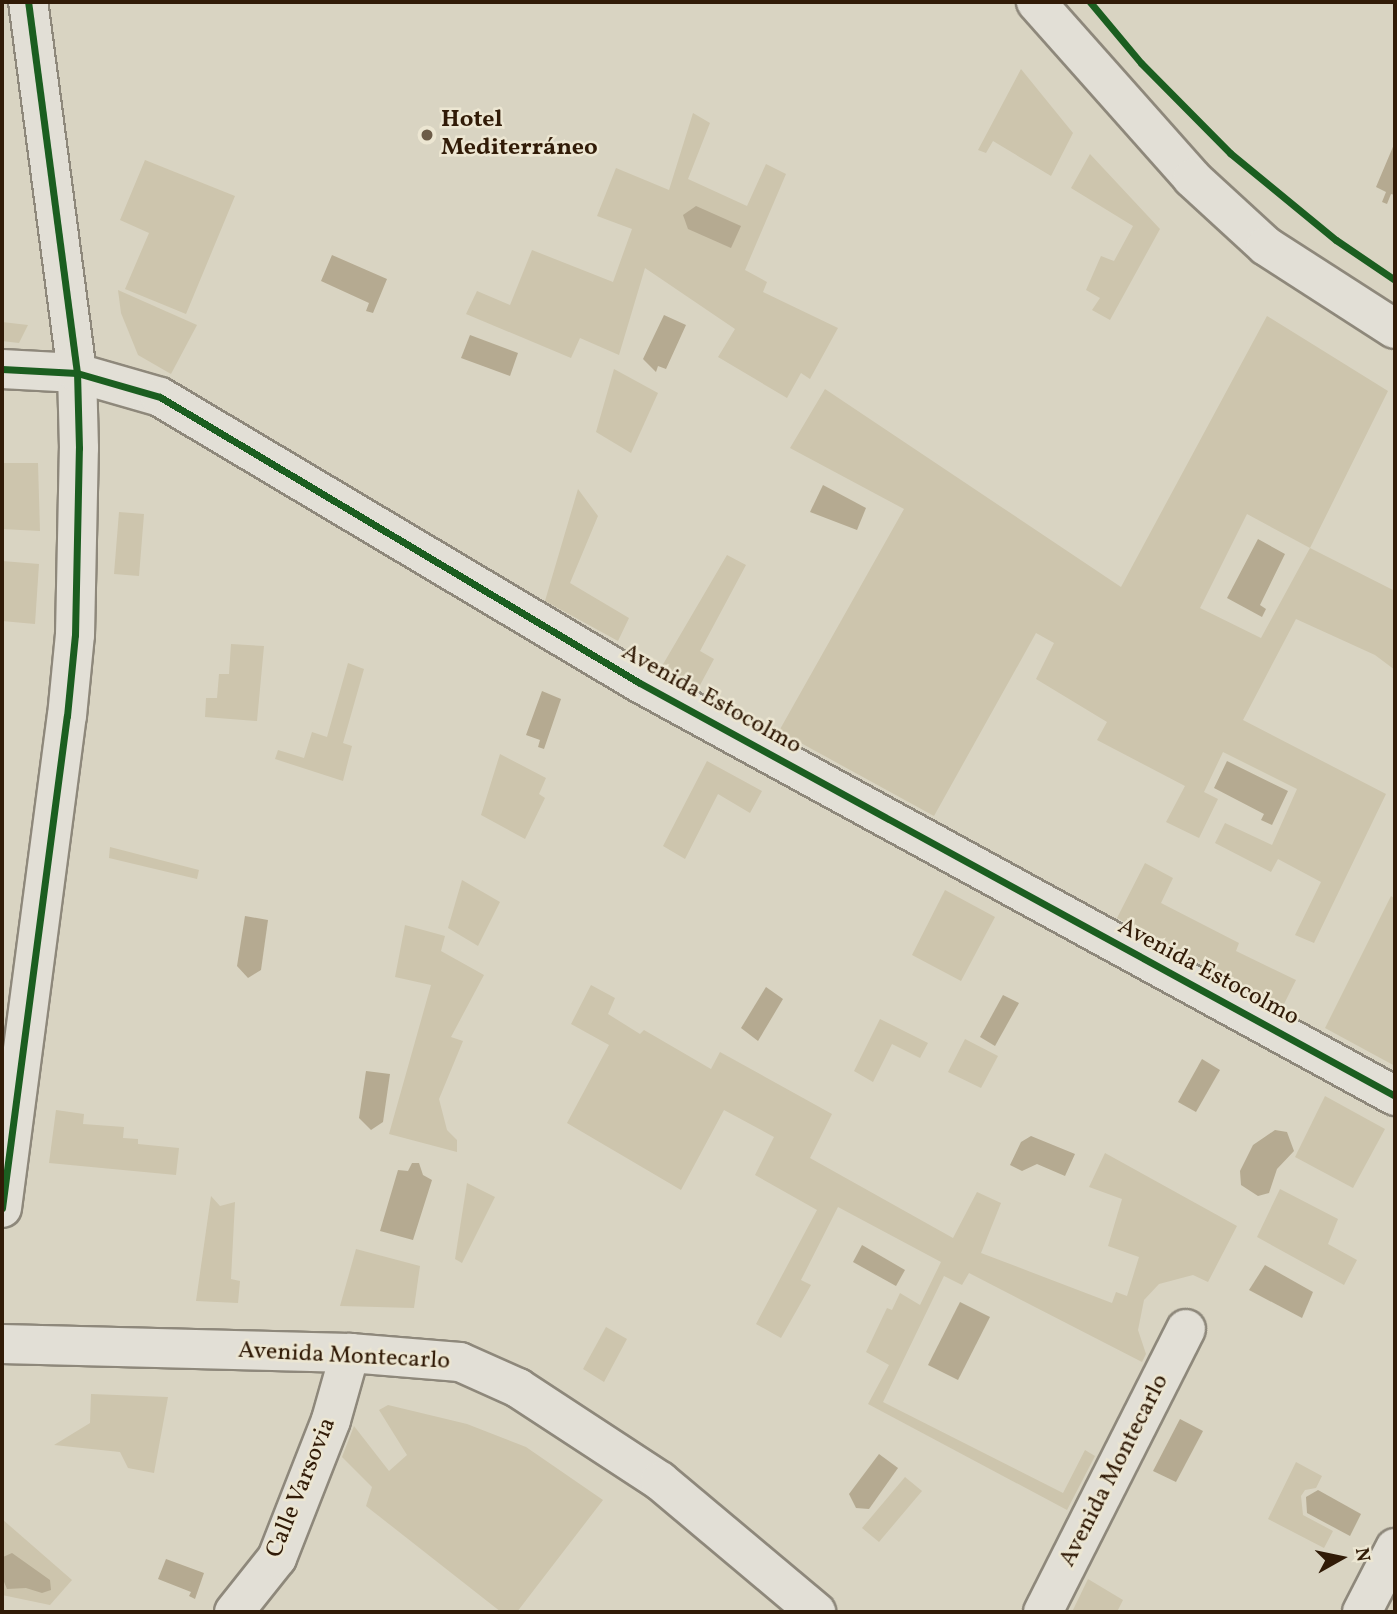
<!DOCTYPE html>
<meta charset="utf-8">
<style>
body{margin:0}
#map{position:relative;width:1397px;height:1614px;overflow:hidden;background:#d9d4c2;font-family:Vollkorn,serif}
div>[style]{position:absolute}
.green>*{inset:0;background:#cdc5ad}
.water>*{inset:0;background:#b5aa91}
.roads{filter:drop-shadow(2px 0 #8e887b) drop-shadow(-2px 0 #8e887b) drop-shadow(0 2px #8e887b) drop-shadow(0 -2px #8e887b)}
.minor>*{height:38px;margin:-19px;padding:0 19px;transform-origin:19px;border-radius:19px;background:#e2dfd6}
.cycleway>*{height:7px;margin:-3.5px;padding:0 3.5px;transform-origin:3.5px;border-radius:3.5px;background:#1b5e20}
.dots>*{width:19px;height:19px;translate:-50% -50%;box-sizing:border-box;border:4px solid #ece6d2;border-radius:50%}
span{translate:-50% -50%;white-space:nowrap;text-align:center;line-height:1.15;-webkit-text-stroke:5px #ece6d2;paint-order:stroke}
.poi-label{font-size:24px;color:#311b07;font-weight:700}
.left{translate:0 -50%;text-align:left}
.street-label{font-size:24px;color:#311b07}
.frame{position:absolute;inset:0;border:4px solid #311b07;pointer-events:none}
.north{position:absolute;left:1306px;top:1523px;width:70px;height:70px;-webkit-text-stroke:5px #ece6d2;paint-order:stroke;rotate:81deg;font-size:19px;font-weight:700;line-height:28px;text-align:center;color:#311b07}
.north::after{content:'';display:block;margin:auto;width:24px;height:32px;background:#311b07;clip-path:polygon(50% 0,100% 100%,50% 72%,0 100%)}
</style>
<div id="map">
<div class="green">
<i style="clip-path:polygon(1021px 69px,1073px 133px,1051px 176px,993px 141px,986px 153px,978px 150px)"></i>
<i style="clip-path:polygon(693px 113px,710px 123px,688px 179px,747px 206px,766px 164px,786px 174px,745px 270px,767px 282px,763px 292px,838px 328px,810px 379px,801px 373px,787px 398px,718px 357px,735px 329px,645px 268px,619px 355px,580px 338px,571px 358px,466px 314px,477px 291px,510px 305px,532px 250px,613px 282px,632px 229px,597px 216px,616px 168px,669px 190px)"></i>
<i style="clip-path:polygon(1090px 154px,1160px 229px,1110px 320px,1092px 310px,1100px 298px,1086px 290px,1101px 256px,1114px 261px,1133px 226px,1071px 188px)"></i>
<i style="clip-path:polygon(145px 160px,235px 196px,186px 314px,125px 289px,149px 233px,120px 220px)"></i>
<i style="clip-path:polygon(118px 290px,197px 325px,171px 374px,138px 355px,121px 313px)"></i>
<i style="clip-path:polygon(evenodd,1267px 316px,1388px 391px,1310px 548px,1395px 591px,1395px 670px,1375px 655px,1296px 619px,1243px 720px,1386px 794px,1314px 943px,1295px 935px,1321px 882px,1278px 859px,1271px 872px,1215px 843px,1225px 823px,1272px 845px,1297px 789px,1223px 752px,1204px 792px,1218px 799px,1199px 838px,1166px 822px,1185px 786px,1097px 740px,1107px 722px,1036px 679px,1054px 643px,1036px 633px,934px 816px,779px 731px,904px 509px,790px 448px,825px 389px,1121px 587px,1267px 316px,1247px 514px,1310px 548px,1261px 638px,1200px 608px,1247px 514px)"></i>
<i style="clip-path:polygon(2px 322px,28px 325px,19px 343px,2px 341px)"></i>
<i style="clip-path:polygon(614px 369px,658px 393px,631px 453px,596px 432px)"></i>
<i style="clip-path:polygon(2px 463px,38px 463px,40px 531px,2px 529px)"></i>
<i style="clip-path:polygon(578px 489px,598px 516px,570px 583px,629px 618px,618px 641px,545px 601px)"></i>
<i style="clip-path:polygon(119px 512px,144px 514px,139px 576px,114px 574px)"></i>
<i style="clip-path:polygon(727px 555px,746px 565px,700px 651px,714px 659px,699px 687px,662px 666px)"></i>
<i style="clip-path:polygon(2px 561px,39px 564px,35px 624px,2px 621px)"></i>
<i style="clip-path:polygon(231px 644px,264px 646px,257px 721px,205px 717px,206px 698px,217px 698px,219px 674px,229px 674px)"></i>
<i style="clip-path:polygon(348px 663px,364px 669px,343px 743px,352px 746px,343px 781px,275px 759px,278px 750px,304px 758px,312px 732px,327px 737px)"></i>
<i style="clip-path:polygon(500px 754px,546px 778px,539px 794px,545px 798px,525px 839px,481px 815px)"></i>
<i style="clip-path:polygon(707px 761px,762px 791px,750px 813px,718px 794px,685px 859px,663px 846px)"></i>
<i style="clip-path:polygon(110px 847px,199px 870px,197px 879px,109px 858px)"></i>
<i style="clip-path:polygon(1145px 863px,1173px 878px,1161px 903px,1239px 943px,1236px 951px,1296px 980px,1283px 1006px,1117px 918px)"></i>
<i style="clip-path:polygon(462px 880px,500px 902px,478px 946px,448px 928px)"></i>
<i style="clip-path:polygon(945px 890px,995px 917px,961px 981px,912px 955px)"></i>
<i style="clip-path:polygon(1391px 896px,1395px 899px,1395px 1066px,1325px 1028px)"></i>
<i style="clip-path:polygon(405px 925px,445px 936px,441px 951px,484px 975px,451px 1037px,463px 1041px,439px 1099px,447px 1130px,457px 1140px,457px 1152px,389px 1134px,431px 985px,395px 977px)"></i>
<i style="clip-path:polygon(591px 985px,615px 998px,608px 1014px,640px 1034px,644px 1030px,711px 1069px,720px 1052px,832px 1114px,810px 1158px,953px 1238px,977px 1192px,1001px 1203px,981px 1253px,1112px 1303px,1116px 1292px,1127px 1296px,1139px 1257px,1108px 1246px,1122px 1199px,1089px 1187px,1105px 1153px,1237px 1226px,1208px 1282px,1193px 1275px,1159px 1284px,1144px 1300px,1138px 1330px,1146px 1354px,1142px 1362px,969px 1273px,962px 1285px,944px 1276px,883px 1402px,1063px 1493px,1085px 1450px,1095px 1456px,1067px 1510px,868px 1404px,889px 1365px,866px 1352px,887px 1308px,892px 1310px,900px 1293px,920px 1305px,941px 1262px,838px 1207px,801px 1280px,811px 1285px,781px 1338px,756px 1324px,817px 1210px,755px 1175px,774px 1137px,724px 1110px,681px 1190px,567px 1123px,609px 1045px,571px 1024px)"></i>
<i style="clip-path:polygon(880px 1019px,928px 1043px,920px 1058px,892px 1044px,873px 1082px,854px 1071px)"></i>
<i style="clip-path:polygon(965px 1039px,998px 1056px,981px 1088px,948px 1072px)"></i>
<i style="clip-path:polygon(1325px 1096px,1385px 1129px,1353px 1188px,1295px 1157px)"></i>
<i style="clip-path:polygon(56px 1110px,84px 1114px,83px 1124px,124px 1127px,123px 1138px,138px 1139px,138px 1144px,179px 1148px,176px 1175px,49px 1163px)"></i>
<i style="clip-path:polygon(467px 1183px,495px 1197px,462px 1263px,455px 1259px)"></i>
<i style="clip-path:polygon(1280px 1189px,1338px 1219px,1328px 1244px,1357px 1260px,1344px 1285px,1257px 1237px)"></i>
<i style="clip-path:polygon(211px 1196px,220px 1206px,235px 1202px,231px 1279px,240px 1281px,238px 1303px,196px 1301px)"></i>
<i style="clip-path:polygon(356px 1249px,420px 1266px,414px 1308px,340px 1306px)"></i>
<i style="clip-path:polygon(606px 1327px,627px 1339px,604px 1382px,583px 1369px)"></i>
<i style="clip-path:polygon(91px 1394px,168px 1397px,154px 1473px,128px 1468px,120px 1452px,54px 1445px,90px 1423px)"></i>
<i style="clip-path:polygon(388px 1405px,467px 1424px,526px 1447px,603px 1500px,517px 1612px,501px 1612px,366px 1506px,372px 1487px,342px 1457px,354px 1426px,389px 1471px,407px 1455px,379px 1410px)"></i>
<i style="clip-path:polygon(1296px 1462px,1322px 1476px,1316px 1488px,1305px 1490px,1301px 1496px,1303px 1515px,1333px 1531px,1324px 1548px,1268px 1519px)"></i>
<i style="clip-path:polygon(905px 1477px,922px 1491px,879px 1542px,862px 1528px)"></i>
<i style="clip-path:polygon(2px 1519px,72px 1580px,50px 1605px,2px 1595px)"></i>
<i style="clip-path:polygon(1088px 1579px,1123px 1600px,1117px 1612px,1072px 1612px)"></i>
</div>
<div class="water">
<i style="clip-path:polygon(1395px 142px,1395px 195px,1391px 194px,1387px 204px,1382px 202px,1386px 192px,1376px 187px)"></i>
<i style="clip-path:polygon(696px 206px,741px 226px,731px 248px,688px 229px,683px 215px)"></i>
<i style="clip-path:polygon(332px 255px,387px 279px,373px 313px,366px 311px,369px 303px,321px 281px)"></i>
<i style="clip-path:polygon(664px 315px,686px 325px,666px 369px,658px 366px,656px 372px,643px 359px)"></i>
<i style="clip-path:polygon(470px 335px,518px 353px,510px 376px,461px 358px)"></i>
<i style="clip-path:polygon(823px 485px,866px 508px,857px 530px,810px 512px)"></i>
<i style="clip-path:polygon(1258px 539px,1285px 554px,1260px 605px,1266px 609px,1262px 617px,1227px 598px)"></i>
<i style="clip-path:polygon(542px 691px,561px 699px,544px 749px,538px 747px,540px 740px,526px 735px)"></i>
<i style="clip-path:polygon(1227px 761px,1288px 791px,1272px 825px,1261px 820px,1264px 814px,1214px 788px)"></i>
<i style="clip-path:polygon(245px 916px,268px 920px,261px 970px,248px 978px,237px 966px)"></i>
<i style="clip-path:polygon(766px 987px,783px 999px,758px 1041px,741px 1028px)"></i>
<i style="clip-path:polygon(1003px 995px,1019px 1003px,995px 1046px,980px 1037px)"></i>
<i style="clip-path:polygon(1202px 1059px,1220px 1070px,1196px 1112px,1178px 1102px)"></i>
<i style="clip-path:polygon(366px 1071px,390px 1074px,383px 1122px,371px 1130px,359px 1118px)"></i>
<i style="clip-path:polygon(1275px 1130px,1287px 1132px,1294px 1151px,1277px 1169px,1269px 1193px,1258px 1196px,1241px 1185px,1240px 1171px,1253px 1145px)"></i>
<i style="clip-path:polygon(1031px 1136px,1075px 1154px,1065px 1176px,1037px 1164px,1022px 1171px,1010px 1165px,1021px 1142px)"></i>
<i style="clip-path:polygon(412px 1163px,419px 1163px,423px 1175px,432px 1180px,413px 1240px,380px 1231px,398px 1170px,408px 1171px)"></i>
<i style="clip-path:polygon(862px 1245px,905px 1270px,896px 1286px,853px 1262px)"></i>
<i style="clip-path:polygon(1265px 1265px,1313px 1292px,1302px 1318px,1249px 1290px)"></i>
<i style="clip-path:polygon(960px 1302px,990px 1317px,958px 1380px,928px 1365px)"></i>
<i style="clip-path:polygon(1180px 1419px,1203px 1431px,1176px 1482px,1153px 1471px)"></i>
<i style="clip-path:polygon(879px 1454px,898px 1468px,869px 1509px,856px 1508px,849px 1494px)"></i>
<i style="clip-path:polygon(1318px 1490px,1361px 1514px,1350px 1536px,1307px 1513px,1306px 1497px)"></i>
<i style="clip-path:polygon(12px 1553px,50px 1580px,51px 1590px,42px 1593px,26px 1588px,7px 1589px,2px 1577px,3px 1557px)"></i>
<i style="clip-path:polygon(166px 1559px,204px 1573px,195px 1599px,189px 1596px,191px 1592px,158px 1579px)"></i>
</div>
<div class="roads">
<div class="minor">
<i style="left:1036px;top:2px;width:235px;rotate:48.4deg"></i>
<i style="left:1192px;top:178px;width:100px;rotate:42.6deg"></i>
<i style="left:1266px;top:246px;width:153px;rotate:32.8deg"></i>
<i style="left:2px;top:369px;width:75px;rotate:3.1deg"></i>
<i style="left:77px;top:373px;width:86px;rotate:16.1deg"></i>
<i style="left:160px;top:397px;width:557px;rotate:30.8deg"></i>
<i style="left:638px;top:682px;width:863px;rotate:28.67deg"></i>
<i style="left:2px;top:1208px;width:496px;rotate:-82.5deg"></i>
<i style="left:67px;top:716px;width:81px;rotate:-84.4deg"></i>
<i style="left:75px;top:635px;width:187px;rotate:-88.8deg"></i>
<i style="left:79px;top:448px;width:75px;rotate:-91.5deg"></i>
<i style="left:77px;top:373px;width:374px;rotate:-97.5deg"></i>
<i style="left:2px;top:1344px;width:348px;rotate:1.5deg"></i>
<i style="left:350px;top:1353px;width:110px;rotate:4.7deg"></i>
<i style="left:460px;top:1362px;width:64px;rotate:24.1deg"></i>
<i style="left:518px;top:1388px;width:170px;rotate:33.2deg"></i>
<i style="left:660px;top:1481px;width:204px;rotate:40deg"></i>
<i style="left:234px;top:1612px;width:69px;rotate:-51.5deg"></i>
<i style="left:277px;top:1558px;width:148px;rotate:-68.6deg"></i>
<i style="left:331px;top:1420px;width:70px;rotate:-74.2deg"></i>
<i style="left:1043px;top:1612px;width:317px;rotate:-63.2deg"></i>
<i style="left:1362px;top:1612px;width:72px;rotate:-62.7deg"></i>
</div>
</div>
<div class="cycleway">
<i style="left:1090px;top:2px;width:80px;rotate:50.1deg"></i>
<i style="left:1141px;top:63px;width:127px;rotate:45.3deg"></i>
<i style="left:1230px;top:153px;width:137px;rotate:39.4deg"></i>
<i style="left:1336px;top:240px;width:71px;rotate:34.1deg"></i>
<i style="left:2px;top:369px;width:75px;rotate:3.1deg"></i>
<i style="left:77px;top:373px;width:86px;rotate:16.1deg"></i>
<i style="left:160px;top:397px;width:557px;rotate:30.8deg"></i>
<i style="left:638px;top:682px;width:863px;rotate:28.67deg"></i>
<i style="left:2px;top:1208px;width:496px;rotate:-82.5deg"></i>
<i style="left:67px;top:716px;width:81px;rotate:-84.4deg"></i>
<i style="left:75px;top:635px;width:187px;rotate:-88.8deg"></i>
<i style="left:79px;top:448px;width:75px;rotate:-91.5deg"></i>
<i style="left:77px;top:373px;width:374px;rotate:-97.5deg"></i>
</div>
<div class="dots">
<i style="left:427px;top:135px;background:#6c5c48"></i>
</div>
<div class="poi-label">
<span class="left" style="left:441px;top:135px">Hotel<br>Mediterráneo</span>
</div>
<div class="street-label">
<span style="left:711px;top:700px;rotate:29deg">Avenida Estocolmo</span>
<span style="left:1208px;top:973px;rotate:28deg">Avenida Estocolmo</span>
<span style="left:344px;top:1357px;rotate:3deg">Avenida Montecarlo</span>
<span style="left:1115px;top:1471px;rotate:-63deg">Avenida Montecarlo</span>
<span style="left:302px;top:1488px;rotate:-68deg">Calle Varsovia</span>
</div>
<div class="frame"></div>
<div class="north">N</div>
</div>
